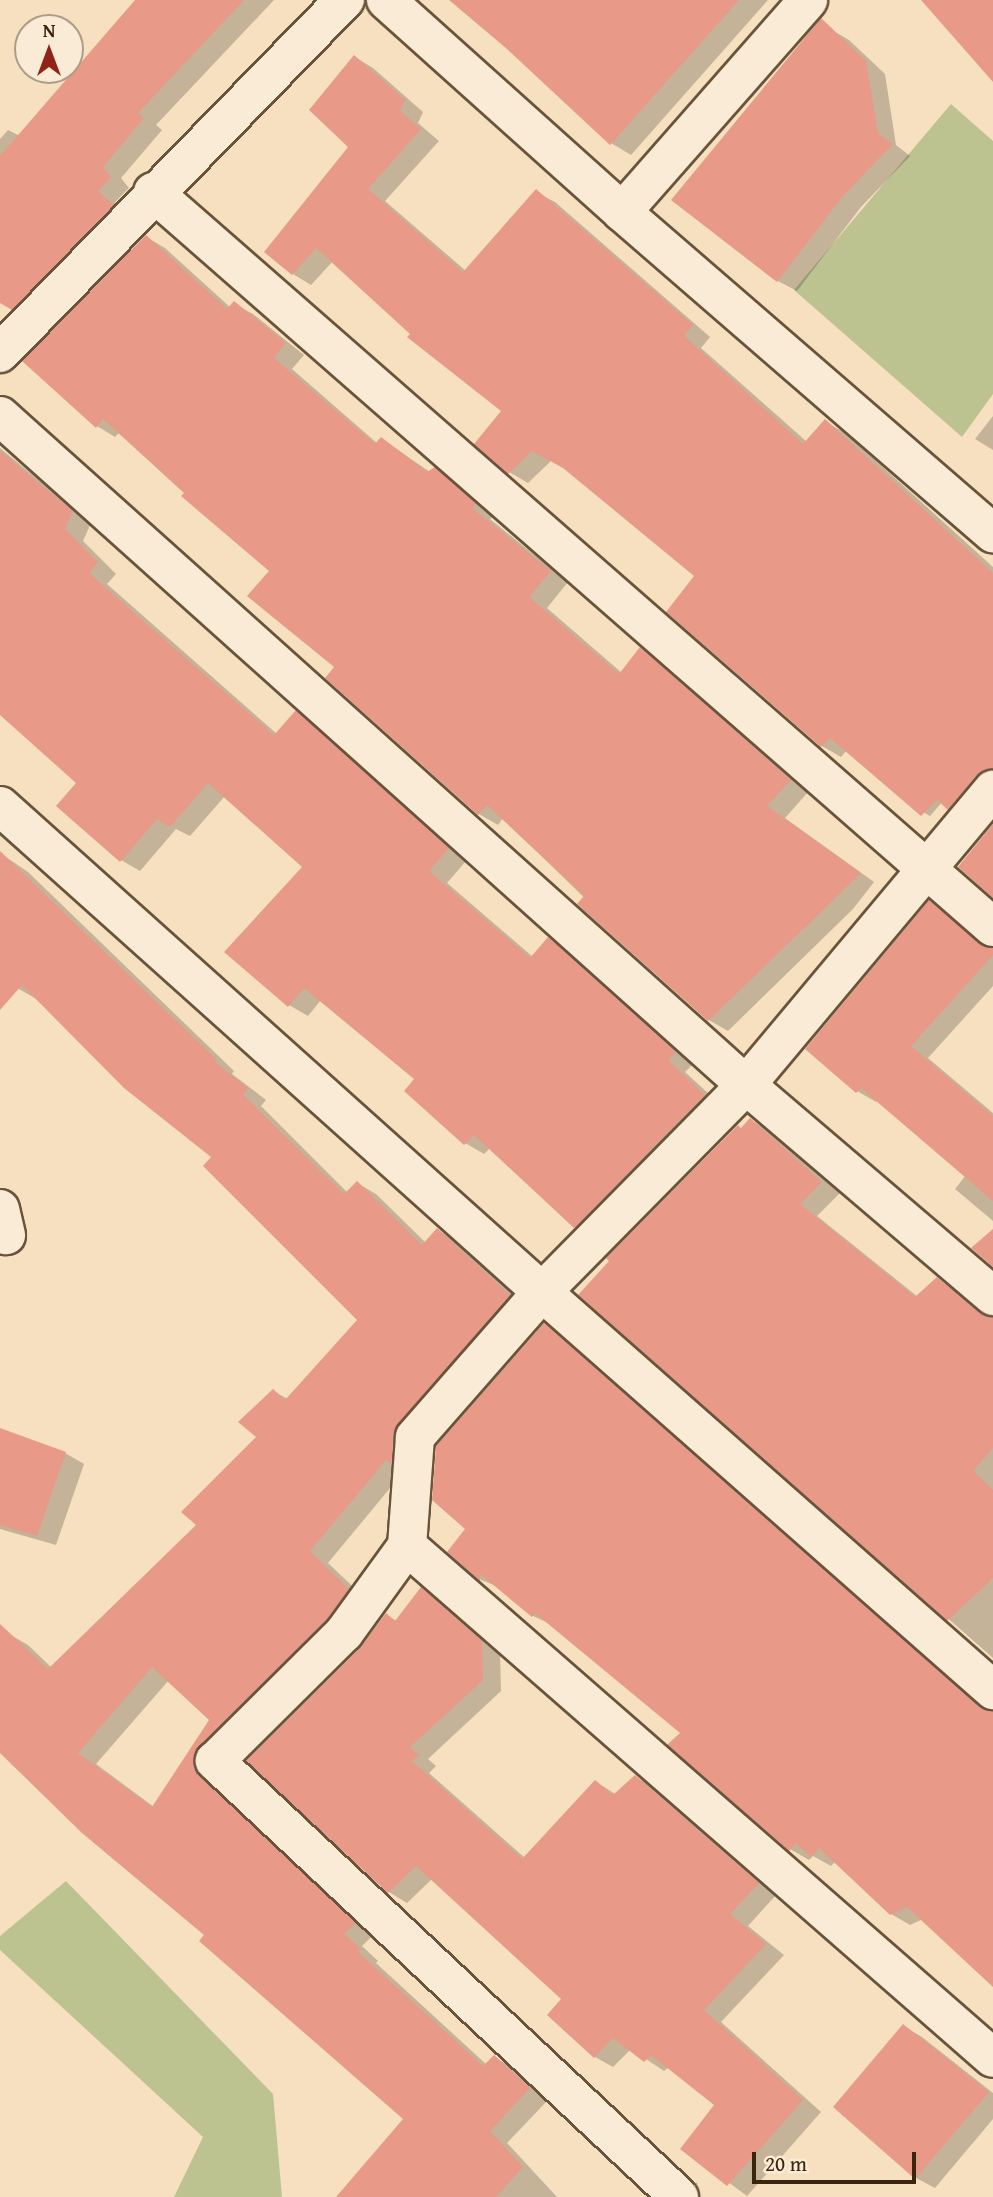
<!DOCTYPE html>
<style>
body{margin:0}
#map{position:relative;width:993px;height:2197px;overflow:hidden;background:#f6e0bf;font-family:"Gentium Book Plus",serif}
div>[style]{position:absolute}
.green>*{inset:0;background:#bdc291}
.shadow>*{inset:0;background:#0003}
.building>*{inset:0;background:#e89987}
.roads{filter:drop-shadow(2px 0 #69543b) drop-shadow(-2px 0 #69543b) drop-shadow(0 2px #69543b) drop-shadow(0 -2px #69543b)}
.street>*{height:38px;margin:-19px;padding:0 19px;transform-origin:19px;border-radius:19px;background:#f9ebd5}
span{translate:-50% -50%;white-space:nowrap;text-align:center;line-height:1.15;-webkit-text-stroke:5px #f9ebd5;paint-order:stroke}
.north{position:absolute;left:14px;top:14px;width:70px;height:70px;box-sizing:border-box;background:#f9ebd5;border:2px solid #ad9c86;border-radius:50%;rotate:0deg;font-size:19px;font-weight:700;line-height:28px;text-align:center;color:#3a250f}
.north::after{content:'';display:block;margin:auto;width:24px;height:32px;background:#8f2418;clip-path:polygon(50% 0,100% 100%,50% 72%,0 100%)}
.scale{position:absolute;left:752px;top:2152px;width:164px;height:32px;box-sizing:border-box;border:4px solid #3a250f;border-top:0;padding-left:9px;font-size:21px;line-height:24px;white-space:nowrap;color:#3a250f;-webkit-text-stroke:5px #f9ebd5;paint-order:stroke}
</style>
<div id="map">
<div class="green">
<i style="clip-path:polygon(951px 104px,993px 141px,993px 394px,962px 437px,794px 290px)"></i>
<i style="clip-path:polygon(66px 1881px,273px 2094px,282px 2197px,174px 2197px,203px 2137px,0 1950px,0 1936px)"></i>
</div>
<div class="shadow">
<i style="clip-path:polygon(139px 0,274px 0,156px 125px,162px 130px,121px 178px,129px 188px,115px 202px,131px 217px,31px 319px,0 301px,0 139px,8px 130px,20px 136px)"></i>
<i style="clip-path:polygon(466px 0,768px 0,631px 155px,611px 143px)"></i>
<i style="clip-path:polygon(830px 29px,849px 40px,885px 74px,896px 145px,910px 156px,861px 207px,797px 291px,778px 281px)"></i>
<i style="clip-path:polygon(355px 57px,373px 68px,423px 112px,418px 123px,439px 141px,385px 201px,466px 271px,536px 192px,555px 202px,710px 337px,701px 348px,807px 442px,825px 422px,844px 432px,993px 567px,993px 744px,930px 816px,912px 806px,847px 750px,841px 757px,822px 746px,697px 576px,566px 468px,552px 460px,528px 483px,509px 472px,504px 411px,412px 334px,333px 261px,311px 285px,293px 274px,350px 147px)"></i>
<i style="clip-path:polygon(146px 237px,165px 248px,231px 308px,234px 304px,253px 314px,304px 355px,292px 369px,378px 444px,382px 439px,430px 472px,435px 469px,454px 480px,494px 516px,490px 519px,568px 582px,547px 608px,622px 673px,640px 649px,659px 660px,809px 791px,785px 818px,874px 882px,853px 909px,728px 1031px,709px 1020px,503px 818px,498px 825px,479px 814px,337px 667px,271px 571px,120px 432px,115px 437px,97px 426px)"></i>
<i style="clip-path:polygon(993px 416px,993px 450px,975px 439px)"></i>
<i style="clip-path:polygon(0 448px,91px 523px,83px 541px,116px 574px,107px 584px,277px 734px,296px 713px,315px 724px,467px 860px,447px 883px,533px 957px,549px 939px,567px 950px,694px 1063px,685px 1072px,723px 1107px,594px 1238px,575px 1227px,490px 1148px,484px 1154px,465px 1143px,417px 1078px,321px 1000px,308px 1016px,289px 1005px,304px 867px,225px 796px,190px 836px,176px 829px,140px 871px,121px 860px,79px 783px,0 713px)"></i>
<i style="clip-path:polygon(evenodd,0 853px,28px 872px,234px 1071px,232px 1074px,266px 1100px,261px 1106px,348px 1193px,357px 1183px,376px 1194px,426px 1243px,438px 1230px,456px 1241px,528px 1307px,405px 1470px,328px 1563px,367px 1600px,218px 1756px,373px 1935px,362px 1946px,378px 1961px,376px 1963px,487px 2065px,494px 2057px,513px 2068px,548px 2100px,507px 2143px,557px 2197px,338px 2197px,405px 2119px,207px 1935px,0 1751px,0 1643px,9px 1634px,28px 1645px,52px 1668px,198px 1525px,259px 1437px,273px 1391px,288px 1399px,360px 1320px,214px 1157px,38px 1000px,19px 989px,0 971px,0 853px,169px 1680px,212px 1720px,154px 1807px,96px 1764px,169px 1680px)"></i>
<i style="clip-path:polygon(930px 903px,948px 913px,993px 950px,993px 986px,928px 1058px,993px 1113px,993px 1221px,955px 1189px,966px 1175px,878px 1100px,876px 1102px,857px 1091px)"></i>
<i style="clip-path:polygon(751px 1120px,770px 1131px,840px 1193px,817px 1216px,918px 1297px,937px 1280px,956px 1291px,993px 1324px,993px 1658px,581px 1295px)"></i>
<i style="clip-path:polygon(544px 1325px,563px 1336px,993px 1713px,993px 1981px,923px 1919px,910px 1925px,891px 1914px,836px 1861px,831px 1866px,813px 1856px,809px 1860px,790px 1849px,683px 1733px,553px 1625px,533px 1616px,499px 1587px,481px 1580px,450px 1552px,468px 1529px)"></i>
<i style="clip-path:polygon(0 1430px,65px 1453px,84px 1464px,56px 1545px,0 1529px)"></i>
<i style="clip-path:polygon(421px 1590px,440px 1600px,500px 1653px,501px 1691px,428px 1759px,436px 1766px,429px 1773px,525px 1858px,596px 1782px,617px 1795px,636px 1777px,654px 1788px,777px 1894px,748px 1926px,784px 1955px,721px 2022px,821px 2112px,747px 2196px,682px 2148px,717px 2104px,669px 2067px,664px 2071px,631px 2049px,613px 2067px,595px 2057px,563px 1999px,432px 1879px,407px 1903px,389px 1892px,361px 1650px,386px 1615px,397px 1621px)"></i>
<i style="clip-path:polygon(903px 2026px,922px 2037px,993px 2093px,993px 2119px,935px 2188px,916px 2178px)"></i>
</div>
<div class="building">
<i style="clip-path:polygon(135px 0,244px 0,138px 113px,144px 118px,103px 167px,111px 177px,98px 191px,114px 205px,12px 310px,0 303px,0 156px)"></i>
<i style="clip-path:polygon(449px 0,739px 0,610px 145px,507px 49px)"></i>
<i style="clip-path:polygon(921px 0,993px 0,993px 82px)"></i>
<i style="clip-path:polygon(821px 18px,866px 61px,878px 133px,893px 144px,842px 197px,777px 282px,671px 200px)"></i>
<i style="clip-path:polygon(354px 55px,405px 100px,400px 111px,421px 129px,368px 189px,463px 272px,536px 189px,693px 325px,684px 336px,803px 444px,825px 419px,993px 573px,993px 769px,976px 776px,948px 810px,937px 800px,921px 816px,830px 738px,821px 747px,666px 612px,694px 576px,563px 468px,532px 451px,508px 474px,474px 444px,501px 411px,407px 337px,410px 334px,316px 248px,292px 275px,264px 252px,348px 147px,309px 110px)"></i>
<i style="clip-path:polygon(146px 235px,227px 309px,234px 301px,286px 343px,274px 358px,375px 444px,381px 437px,427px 472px,435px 467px,476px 504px,472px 508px,551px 571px,529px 597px,619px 674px,640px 647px,791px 780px,767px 806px,861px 873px,708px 1021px,577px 904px,584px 896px,487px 805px,478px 815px,325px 678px,334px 667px,247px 596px,269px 571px,181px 496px,184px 493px,103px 419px,96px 428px,22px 361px)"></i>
<i style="clip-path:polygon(0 451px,73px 511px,65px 529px,98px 562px,89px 573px,174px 648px,274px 735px,296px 710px,449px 848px,429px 871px,530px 958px,548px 937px,676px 1052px,668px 1060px,705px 1095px,574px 1228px,474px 1135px,464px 1145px,404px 1091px,414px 1079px,304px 988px,288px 1007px,224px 952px,302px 867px,208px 783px,170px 827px,157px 819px,120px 862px,56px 806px,76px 783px,0 715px)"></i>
<i style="clip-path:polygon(993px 824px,993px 898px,958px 867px)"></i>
<i style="clip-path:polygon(evenodd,0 851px,216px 1059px,215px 1062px,248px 1088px,243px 1095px,344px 1194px,357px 1181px,422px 1245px,437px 1228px,510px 1295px,399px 1423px,393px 1435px,391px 1464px,386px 1460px,310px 1551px,349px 1589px,327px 1619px,200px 1745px,194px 1756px,194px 1768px,200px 1777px,356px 1923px,344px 1934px,361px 1949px,358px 1952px,483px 2066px,494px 2055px,530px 2088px,490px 2131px,523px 2167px,496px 2197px,336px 2197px,403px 2119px,199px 1941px,204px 1935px,82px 1833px,0 1753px,0 1624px,48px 1669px,196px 1525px,181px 1512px,256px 1437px,238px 1422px,273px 1389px,285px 1400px,357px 1320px,203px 1166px,211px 1157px,124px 1088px,22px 985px,0 1010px,0 851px,152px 1667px,209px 1720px,152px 1807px,78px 1753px,152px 1667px)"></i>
<i style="clip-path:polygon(929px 900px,979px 943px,993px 948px,993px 955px,911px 1046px,993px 1116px,993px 1201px,861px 1088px,856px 1093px,805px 1049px)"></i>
<i style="clip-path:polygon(750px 1118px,822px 1182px,800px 1204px,915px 1297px,937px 1277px,979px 1313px,993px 1317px,993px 1448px,973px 1471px,993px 1490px,993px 1578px,947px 1621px,578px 1295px,609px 1261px,606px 1258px,738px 1125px,741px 1128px)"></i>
<i style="clip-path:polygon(993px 1229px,993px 1267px,971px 1248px)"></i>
<i style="clip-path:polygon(544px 1323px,979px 1706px,993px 1711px,993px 1987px,907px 1907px,890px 1915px,819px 1848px,811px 1857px,796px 1843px,789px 1851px,667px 1745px,680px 1733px,535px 1613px,532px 1617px,480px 1574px,480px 1581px,447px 1552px,465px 1529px,432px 1500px,436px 1446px)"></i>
<i style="clip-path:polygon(0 1428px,66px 1452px,37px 1536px,0 1525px)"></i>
<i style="clip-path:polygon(421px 1587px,482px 1641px,483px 1680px,410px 1747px,419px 1755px,412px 1761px,522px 1859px,595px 1780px,613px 1795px,635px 1775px,759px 1883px,730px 1914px,766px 1944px,704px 2010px,803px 2100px,727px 2186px,680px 2149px,714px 2105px,651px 2055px,644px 2062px,613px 2038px,594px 2058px,547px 2015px,561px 1999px,416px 1866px,388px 1893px,246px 1761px,359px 1649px,386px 1613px,395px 1621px)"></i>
<i style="clip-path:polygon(903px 2024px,989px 2092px,915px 2179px,833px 2107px)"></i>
</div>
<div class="roads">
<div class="street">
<i style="left:386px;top:0;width:317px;rotate:41.9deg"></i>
<i style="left:622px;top:212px;width:491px;rotate:40.9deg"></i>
<i style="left:153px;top:192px;width:1116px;rotate:41.19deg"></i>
<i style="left:622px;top:212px;width:282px;rotate:-48.7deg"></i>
<i style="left:0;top:353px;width:494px;rotate:-45.7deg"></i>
<i style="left:0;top:416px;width:1002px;rotate:41.89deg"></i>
<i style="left:746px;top:1085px;width:325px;rotate:40.5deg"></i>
<i style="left:0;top:806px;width:728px;rotate:41.88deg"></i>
<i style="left:542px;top:1292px;width:602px;rotate:41.43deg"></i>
<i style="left:0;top:1209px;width:27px;rotate:77deg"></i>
<i style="left:407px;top:1546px;width:778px;rotate:41.14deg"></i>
<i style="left:679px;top:2197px;width:637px;rotate:-136.78deg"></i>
<i style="left:215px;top:1761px;width:182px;rotate:-44.8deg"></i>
<i style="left:344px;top:1633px;width:107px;rotate:-54.1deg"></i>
<i style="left:407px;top:1546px;width:109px;rotate:-85.8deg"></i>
<i style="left:415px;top:1437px;width:193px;rotate:-48.8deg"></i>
<i style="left:542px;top:1292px;width:291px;rotate:-45.4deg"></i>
<i style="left:746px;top:1085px;width:385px;rotate:-50.1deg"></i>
</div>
</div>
<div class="north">N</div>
<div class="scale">20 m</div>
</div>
